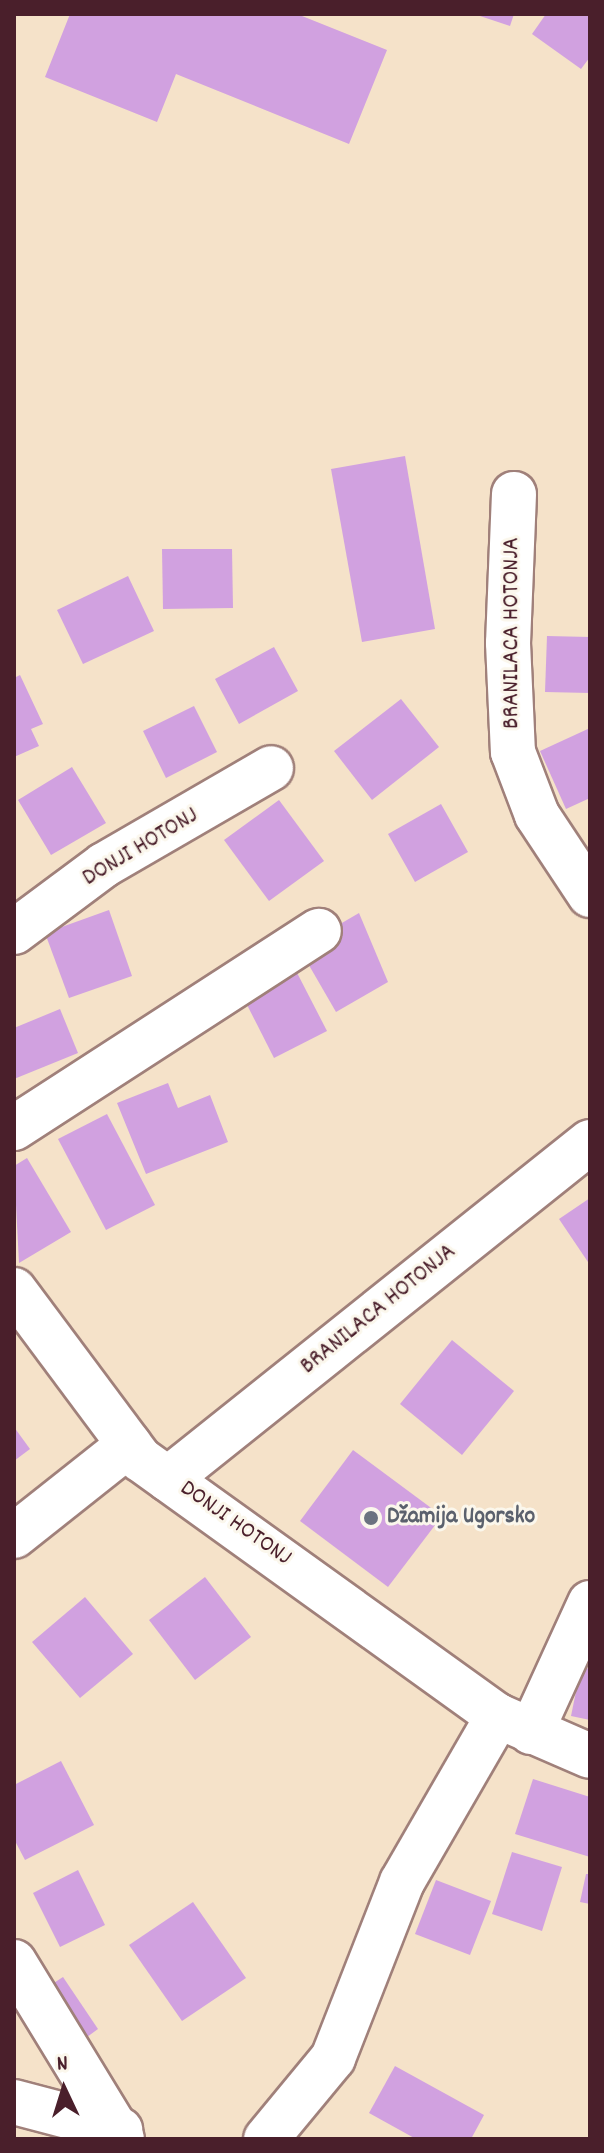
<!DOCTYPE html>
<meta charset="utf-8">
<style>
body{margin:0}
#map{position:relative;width:604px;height:2153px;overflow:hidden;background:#f5e2c9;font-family:Dekko,sans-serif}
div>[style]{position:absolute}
.building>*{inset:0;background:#d1a1e0}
.roads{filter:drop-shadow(2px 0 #a0807a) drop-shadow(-2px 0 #a0807a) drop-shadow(0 2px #a0807a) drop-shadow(0 -2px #a0807a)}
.minor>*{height:44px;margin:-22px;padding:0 22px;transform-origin:22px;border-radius:22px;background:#fff}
.dots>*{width:22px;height:22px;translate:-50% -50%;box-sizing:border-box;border:4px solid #fbf7ec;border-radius:50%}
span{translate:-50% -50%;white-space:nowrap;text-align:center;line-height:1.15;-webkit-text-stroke:6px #fbf7ec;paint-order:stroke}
.street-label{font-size:24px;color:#4a1f2b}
.worship-label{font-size:24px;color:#5b616d;font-weight:700}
.left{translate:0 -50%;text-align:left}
.frame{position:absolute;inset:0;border:16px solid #4a1f2b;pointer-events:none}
.north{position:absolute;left:24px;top:2049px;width:80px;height:80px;-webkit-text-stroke:6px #fbf7ec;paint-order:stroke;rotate:356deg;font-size:22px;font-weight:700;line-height:32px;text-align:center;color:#4a1f2b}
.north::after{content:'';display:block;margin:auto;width:28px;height:36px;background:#4a1f2b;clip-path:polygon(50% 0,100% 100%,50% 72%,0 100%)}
</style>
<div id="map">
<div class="building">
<i style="clip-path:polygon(70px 14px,297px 14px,387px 50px,349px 144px,176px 74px,157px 122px,45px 77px)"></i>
<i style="clip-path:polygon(474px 14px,514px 14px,510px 26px)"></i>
<i style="clip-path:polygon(546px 14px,590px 14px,590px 57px,581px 69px,532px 34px)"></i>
<i style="clip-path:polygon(405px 456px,435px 629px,362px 642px,331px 469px)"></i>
<i style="clip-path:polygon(162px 549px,232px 549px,233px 608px,163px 609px)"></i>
<i style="clip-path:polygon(128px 576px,154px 631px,83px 664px,57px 610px)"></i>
<i style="clip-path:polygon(547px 636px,590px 637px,590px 693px,545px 692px)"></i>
<i style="clip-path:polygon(274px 647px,298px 691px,239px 724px,215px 679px)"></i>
<i style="clip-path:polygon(20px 675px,43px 724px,31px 729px,39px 746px,14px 757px,14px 678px)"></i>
<i style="clip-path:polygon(401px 699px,439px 747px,372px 800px,334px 751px)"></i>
<i style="clip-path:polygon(194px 706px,217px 752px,166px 778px,143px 731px)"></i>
<i style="clip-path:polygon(590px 728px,590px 798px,566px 809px,540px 751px)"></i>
<i style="clip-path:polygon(72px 767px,106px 823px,51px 855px,18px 800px)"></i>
<i style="clip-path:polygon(279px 800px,324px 861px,269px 901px,224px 840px)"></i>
<i style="clip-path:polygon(441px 804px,468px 852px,415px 882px,388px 834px)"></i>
<i style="clip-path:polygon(109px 910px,132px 976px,69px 998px,45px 933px)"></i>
<i style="clip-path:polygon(359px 913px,388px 982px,336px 1012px,299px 948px)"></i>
<i style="clip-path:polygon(293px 965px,327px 1031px,274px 1058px,240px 991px)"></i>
<i style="clip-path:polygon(60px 1009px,78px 1053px,14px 1079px,14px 1028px)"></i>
<i style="clip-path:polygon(168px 1083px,178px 1108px,210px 1095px,228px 1142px,146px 1174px,117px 1103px)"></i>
<i style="clip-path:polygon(107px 1114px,155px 1205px,106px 1230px,58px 1139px)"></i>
<i style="clip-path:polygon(27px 1158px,71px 1232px,19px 1263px,14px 1166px)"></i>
<i style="clip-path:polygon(590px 1198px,590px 1265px,559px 1219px)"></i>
<i style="clip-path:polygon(452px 1340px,514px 1391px,462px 1455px,400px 1404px)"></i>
<i style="clip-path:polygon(14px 1427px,30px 1449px,14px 1461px)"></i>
<i style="clip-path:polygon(353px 1450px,442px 1516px,388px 1587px,300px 1521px)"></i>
<i style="clip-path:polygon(205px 1577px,251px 1637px,195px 1680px,149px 1620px)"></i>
<i style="clip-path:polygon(85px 1597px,133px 1654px,80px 1698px,32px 1642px)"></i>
<i style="clip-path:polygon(581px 1667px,590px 1669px,590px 1720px,571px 1716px)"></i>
<i style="clip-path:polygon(61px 1761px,94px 1825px,25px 1860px,14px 1839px,14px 1785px)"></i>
<i style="clip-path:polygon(533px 1779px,590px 1797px,590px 1857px,515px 1834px)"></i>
<i style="clip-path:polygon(512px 1852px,562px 1867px,542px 1931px,492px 1914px)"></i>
<i style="clip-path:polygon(78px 1870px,105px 1925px,60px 1947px,33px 1893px)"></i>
<i style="clip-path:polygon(586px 1874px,590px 1874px,590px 1904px,580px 1902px)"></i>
<i style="clip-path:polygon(436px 1880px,491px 1901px,470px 1955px,415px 1934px)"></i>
<i style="clip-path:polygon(193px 1902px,246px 1978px,182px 2021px,129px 1945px)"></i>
<i style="clip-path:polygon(63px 1977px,98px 2029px,76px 2045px,40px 1992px)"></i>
<i style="clip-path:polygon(395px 2066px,484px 2115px,471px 2139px,416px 2139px,369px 2113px)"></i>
</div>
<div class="roads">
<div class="minor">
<i style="left:514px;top:494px;width:149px;rotate:92.3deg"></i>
<i style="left:508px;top:643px;width:109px;rotate:87.4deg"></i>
<i style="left:513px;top:752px;width:67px;rotate:69.1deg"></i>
<i style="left:537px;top:815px;width:96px;rotate:56.5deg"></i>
<i style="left:14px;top:932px;width:112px;rotate:-36.7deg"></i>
<i style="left:104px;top:865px;width:193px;rotate:-30.1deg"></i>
<i style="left:14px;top:1128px;width:363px;rotate:-32.9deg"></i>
<i style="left:14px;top:1290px;width:211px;rotate:53.3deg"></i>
<i style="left:140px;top:1459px;width:441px;rotate:35.7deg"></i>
<i style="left:498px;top:1716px;width:100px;rotate:23.5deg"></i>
<i style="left:168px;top:1479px;width:540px;rotate:-38.61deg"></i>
<i style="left:14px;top:1536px;width:147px;rotate:-38.4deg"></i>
<i style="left:531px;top:1732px;width:142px;rotate:-65.4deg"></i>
<i style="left:14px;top:1962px;width:207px;rotate:58.6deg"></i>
<i style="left:14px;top:2102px;width:110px;rotate:14.8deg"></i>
<i style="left:266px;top:2139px;width:105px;rotate:-50.4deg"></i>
<i style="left:333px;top:2058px;width:189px;rotate:-68.6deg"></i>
<i style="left:402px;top:1882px;width:192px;rotate:-60deg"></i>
</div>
</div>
<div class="dots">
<i style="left:371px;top:1518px;background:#6b7280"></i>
</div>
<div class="street-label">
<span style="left:513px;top:633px;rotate:-90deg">BRANILACA HOTONJA</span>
<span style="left:141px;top:848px;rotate:-31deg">DONJI HOTONJ</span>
<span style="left:379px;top:1310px;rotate:-39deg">BRANILACA HOTONJA</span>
<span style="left:235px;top:1524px;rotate:35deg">DONJI HOTONJ</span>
</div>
<div class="worship-label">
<span class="left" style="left:387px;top:1518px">Džamija Ugorsko</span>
</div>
<div class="frame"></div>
<div class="north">N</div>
</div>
